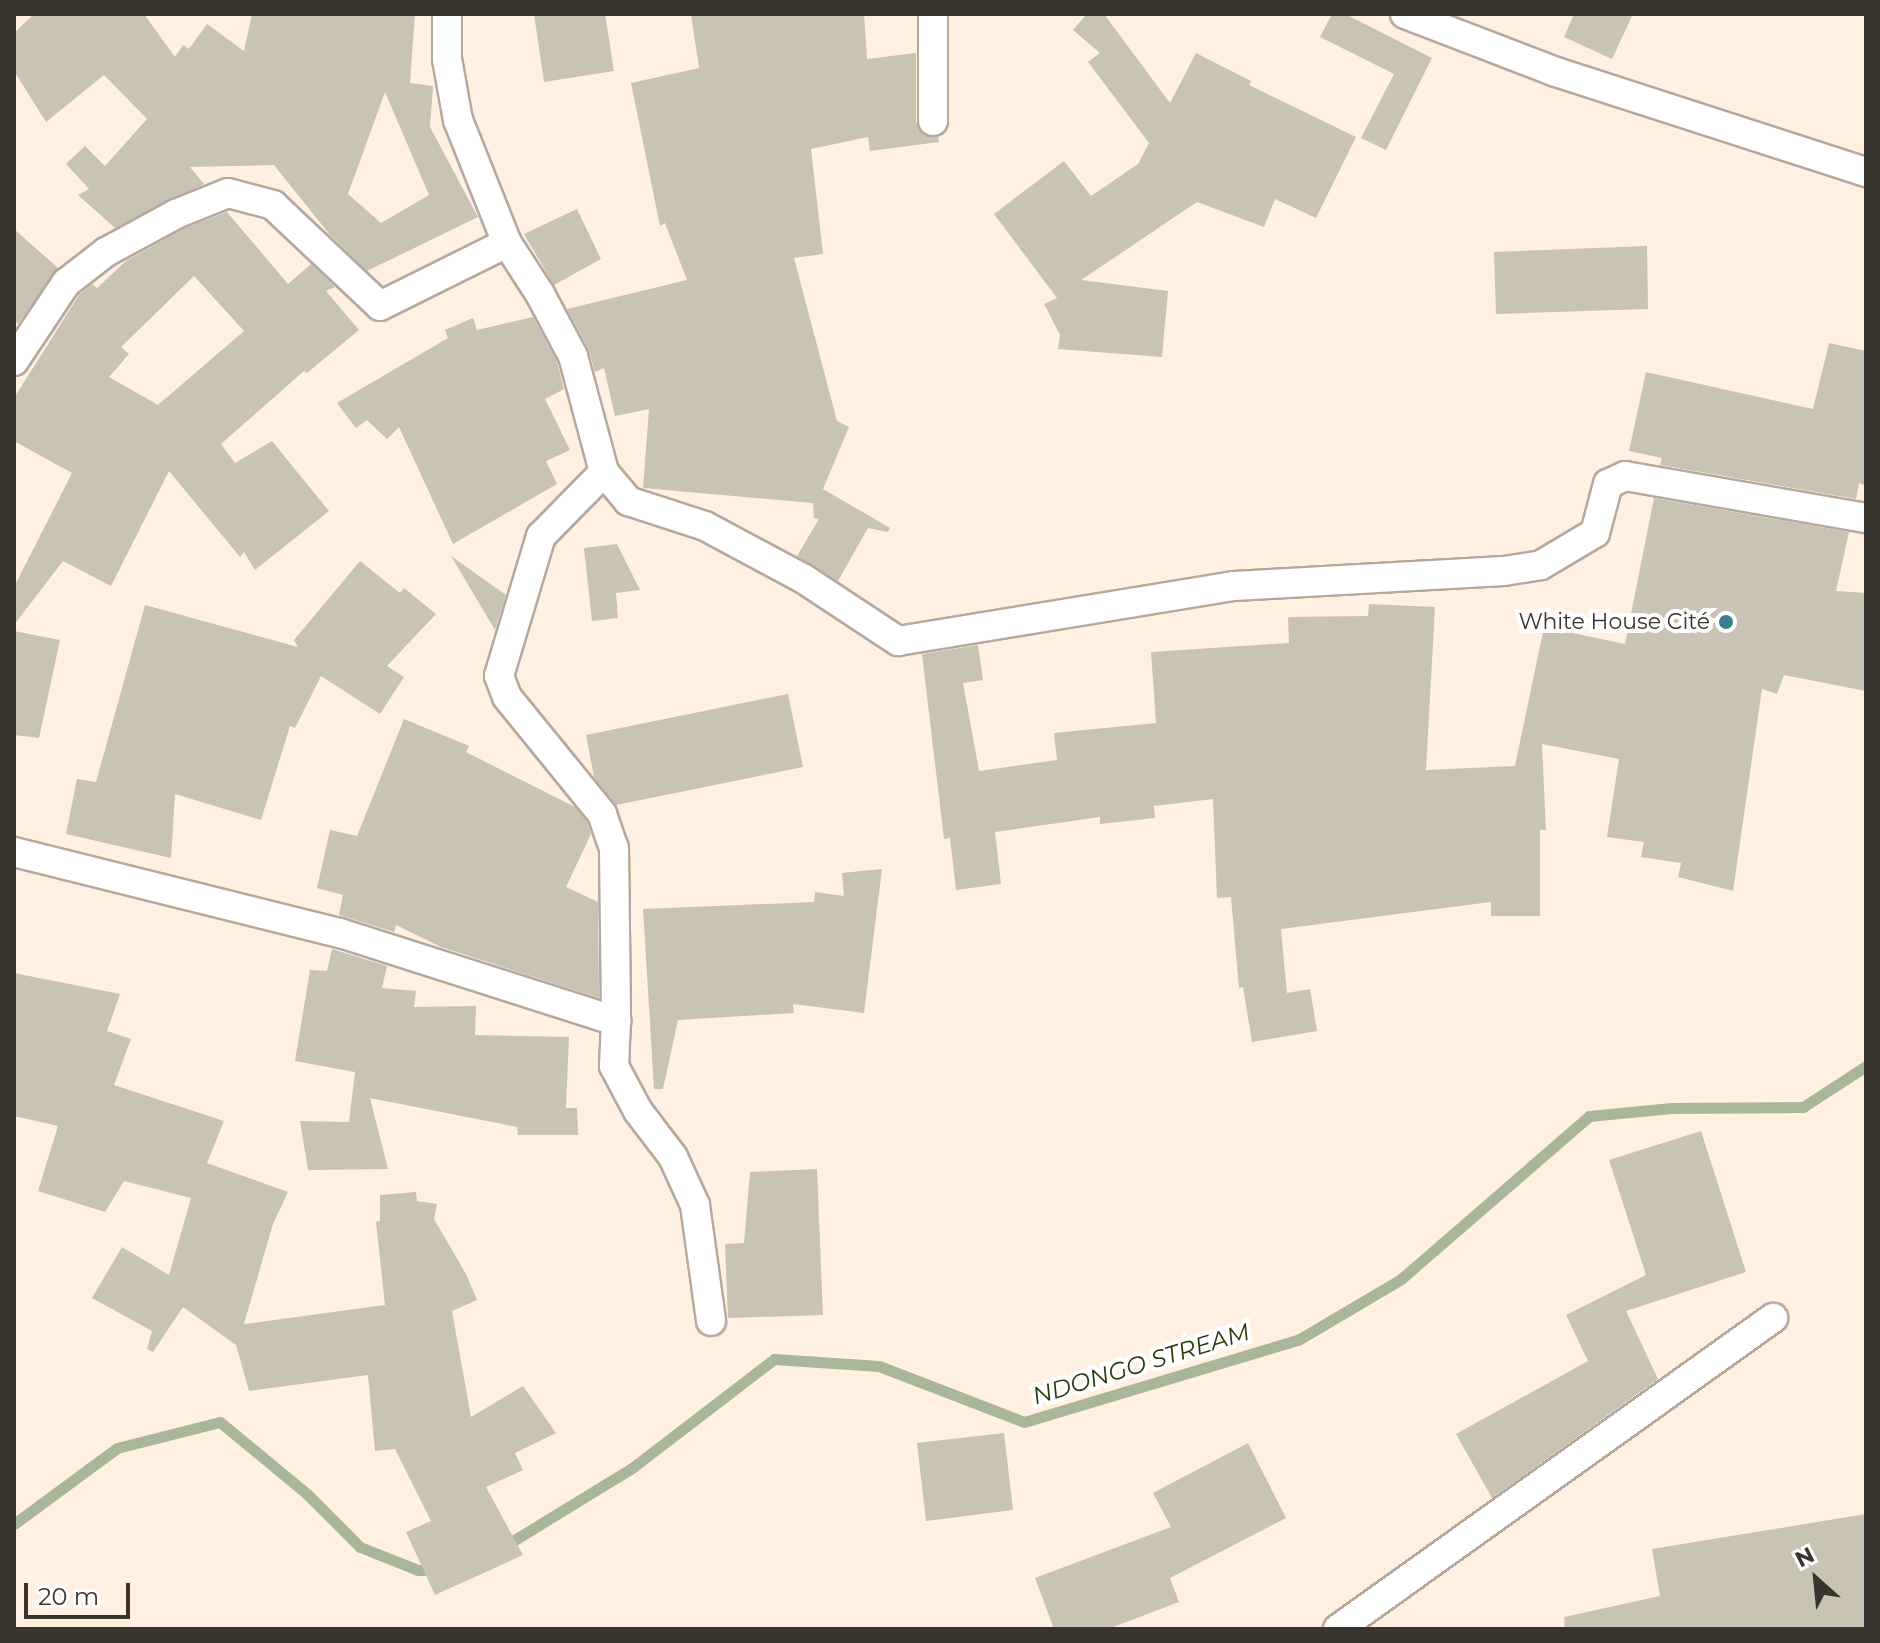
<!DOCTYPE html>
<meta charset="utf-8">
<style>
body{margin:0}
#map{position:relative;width:1880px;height:1643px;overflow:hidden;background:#fff0e2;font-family:Montserrat,sans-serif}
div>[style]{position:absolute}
.stream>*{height:11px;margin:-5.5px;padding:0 5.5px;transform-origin:5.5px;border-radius:5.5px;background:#a9b697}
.building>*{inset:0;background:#c8c3b2}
.roads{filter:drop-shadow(2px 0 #b6a99c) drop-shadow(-2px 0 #b6a99c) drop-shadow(0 2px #b6a99c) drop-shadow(0 -2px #b6a99c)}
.minor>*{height:28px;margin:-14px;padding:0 14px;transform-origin:14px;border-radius:14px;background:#fff}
.dots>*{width:22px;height:22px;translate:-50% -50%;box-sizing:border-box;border:4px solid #fff;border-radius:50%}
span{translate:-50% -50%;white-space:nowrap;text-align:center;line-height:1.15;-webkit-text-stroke:8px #fff;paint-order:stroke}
.poi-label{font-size:22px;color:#3a342f}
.right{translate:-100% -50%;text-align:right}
.water-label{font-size:24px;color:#2a3a08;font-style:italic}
.frame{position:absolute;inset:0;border:16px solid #3a342f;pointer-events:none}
.north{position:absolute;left:1776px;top:1539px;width:80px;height:80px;-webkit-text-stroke:6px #fff;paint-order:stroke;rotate:333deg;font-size:22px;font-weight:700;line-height:32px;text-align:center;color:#3a342f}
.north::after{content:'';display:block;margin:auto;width:28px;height:36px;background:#3a342f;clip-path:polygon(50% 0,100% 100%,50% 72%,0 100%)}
.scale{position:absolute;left:24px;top:1583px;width:106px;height:36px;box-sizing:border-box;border:4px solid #3a342f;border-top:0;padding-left:10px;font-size:24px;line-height:28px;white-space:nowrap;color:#3a342f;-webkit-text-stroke:6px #fff;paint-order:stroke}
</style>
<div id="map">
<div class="stream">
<i style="left:14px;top:1524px;width:128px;rotate:-36.4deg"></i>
<i style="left:117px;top:1448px;width:106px;rotate:-14.2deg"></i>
<i style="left:220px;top:1422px;width:113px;rotate:39.6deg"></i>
<i style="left:307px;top:1494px;width:75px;rotate:45deg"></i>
<i style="left:360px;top:1547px;width:62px;rotate:21.6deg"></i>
<i style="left:418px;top:1570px;width:19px"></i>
<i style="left:503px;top:1547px;width:151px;rotate:-31.5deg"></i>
<i style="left:632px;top:1468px;width:179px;rotate:-37.5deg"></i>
<i style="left:774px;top:1359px;width:105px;rotate:3.8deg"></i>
<i style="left:879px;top:1366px;width:155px;rotate:21.1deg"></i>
<i style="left:1024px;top:1422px;width:286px;rotate:-16.7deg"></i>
<i style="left:1298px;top:1340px;width:120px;rotate:-30.6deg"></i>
<i style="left:1401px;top:1279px;width:249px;rotate:-40.9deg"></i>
<i style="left:1589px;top:1116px;width:83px;rotate:-5.5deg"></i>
<i style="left:1672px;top:1108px;width:131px;rotate:-0.4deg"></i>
<i style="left:1803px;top:1107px;width:75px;rotate:-33.1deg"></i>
</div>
<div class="building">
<i style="clip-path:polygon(evenodd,34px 14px,144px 14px,175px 57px,183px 45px,189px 49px,207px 24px,244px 51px,252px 14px,415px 14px,410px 83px,433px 86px,430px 127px,478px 217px,367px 271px,330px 235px,274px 165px,190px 167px,204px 184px,115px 228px,78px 195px,89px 189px,66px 164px,85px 146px,105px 166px,147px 119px,104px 75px,46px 122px,14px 71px,14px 33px,34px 14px,385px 92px,429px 195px,381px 223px,348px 194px,385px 92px)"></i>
<i style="clip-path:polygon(534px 14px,605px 14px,614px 71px,544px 82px)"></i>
<i style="clip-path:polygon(691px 14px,864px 14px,867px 59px,916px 53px,916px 122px,924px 135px,938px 137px,939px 142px,870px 151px,868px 137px,811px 149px,823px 254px,794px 258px,837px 421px,849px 427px,823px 489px,890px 528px,888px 532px,868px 528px,838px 581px,797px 556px,819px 519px,814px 518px,813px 503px,643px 488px,649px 409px,615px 416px,604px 368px,595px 372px,588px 348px,567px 309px,687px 280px,665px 223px,660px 226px,631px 83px,699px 68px)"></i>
<i style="clip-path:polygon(1087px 14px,1104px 14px,1170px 103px,1196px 53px,1251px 81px,1249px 85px,1356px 137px,1316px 218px,1275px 199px,1264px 227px,1197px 202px,1081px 280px,1168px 291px,1162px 357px,1058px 349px,1060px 335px,1044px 304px,1057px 298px,994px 214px,1064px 161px,1091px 196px,1138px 164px,1149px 143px,1088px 62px,1100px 53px,1073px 30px)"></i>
<i style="clip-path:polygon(1332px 14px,1345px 14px,1432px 58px,1386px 150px,1361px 138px,1394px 74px,1320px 37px)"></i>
<i style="clip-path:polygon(1574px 14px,1633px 14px,1612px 59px,1564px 37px)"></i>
<i style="clip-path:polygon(577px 209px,601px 259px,554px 285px,524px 234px)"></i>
<i style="clip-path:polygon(evenodd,227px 212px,288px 284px,311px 264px,335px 287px,326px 291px,359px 330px,307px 373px,304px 371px,221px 444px,235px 463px,272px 441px,329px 511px,255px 570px,244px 552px,240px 557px,169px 471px,111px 586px,63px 561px,14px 625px,14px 587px,72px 473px,14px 441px,14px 398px,79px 295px,92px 284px,97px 288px,126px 261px,183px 229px,227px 212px,194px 276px,244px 331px,158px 405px,109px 377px,129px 354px,121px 347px,194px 276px)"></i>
<i style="clip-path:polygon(14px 229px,58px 268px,18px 324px,14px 320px)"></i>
<i style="clip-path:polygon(1647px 246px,1648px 309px,1496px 314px,1494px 252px)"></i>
<i style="clip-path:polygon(533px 317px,557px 362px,564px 389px,545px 399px,570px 450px,546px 461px,557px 484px,453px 544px,399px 427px,387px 439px,367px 420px,356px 428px,337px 403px,448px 338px,445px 330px,473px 318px,477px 330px)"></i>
<i style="clip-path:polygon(1829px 343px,1866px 351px,1866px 486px,1859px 483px,1856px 499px,1660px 465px,1662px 458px,1629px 451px,1646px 372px,1813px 409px)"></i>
<i style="clip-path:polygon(1654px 498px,1849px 532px,1836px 591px,1866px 593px,1866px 691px,1784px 675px,1777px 694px,1762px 689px,1733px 891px,1678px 877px,1681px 863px,1641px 857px,1644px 842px,1607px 837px,1619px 759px,1542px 744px,1546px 830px,1540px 830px,1540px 916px,1491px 916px,1491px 902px,1281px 929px,1287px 993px,1310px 989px,1317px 1031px,1252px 1042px,1243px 987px,1239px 988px,1231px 897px,1217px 898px,1213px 799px,1154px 806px,1155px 818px,1100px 824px,1100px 817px,995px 832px,1001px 884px,956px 890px,950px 838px,944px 839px,922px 654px,978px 645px,983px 680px,963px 683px,979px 771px,1057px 760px,1054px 733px,1156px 723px,1151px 652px,1289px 643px,1288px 617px,1368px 616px,1369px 604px,1435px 607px,1426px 770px,1515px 766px,1544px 627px,1625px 644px)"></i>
<i style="clip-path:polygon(617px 544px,640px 590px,616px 593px,618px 618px,592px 621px,584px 548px)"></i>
<i style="clip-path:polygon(451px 556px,506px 595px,495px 630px)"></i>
<i style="clip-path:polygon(360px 561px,400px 593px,404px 588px,436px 614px,387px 666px,404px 677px,380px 714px,321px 676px,295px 728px,290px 726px,261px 820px,175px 794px,171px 858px,66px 834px,77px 779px,96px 782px,145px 605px,298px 647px,294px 640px)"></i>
<i style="clip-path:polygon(14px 631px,60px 640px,39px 738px,14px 735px)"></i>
<i style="clip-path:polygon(788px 694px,803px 767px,616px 805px,594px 777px,586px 735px)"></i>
<i style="clip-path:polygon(404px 719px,469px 746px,466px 752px,575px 807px,587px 822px,591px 834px,566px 887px,598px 902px,599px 998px,441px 947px,396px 925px,394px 932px,339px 915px,343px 895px,317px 888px,330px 830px,357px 836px)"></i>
<i style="clip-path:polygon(882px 869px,864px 1013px,793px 1004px,794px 1013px,678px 1020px,663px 1089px,654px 1089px,643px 909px,814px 902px,815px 892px,844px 896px,842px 873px)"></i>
<i style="clip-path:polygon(332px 949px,387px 966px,382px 988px,416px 991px,414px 1007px,476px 1006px,475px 1035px,569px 1037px,566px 1108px,577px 1108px,578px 1135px,518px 1135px,517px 1127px,370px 1098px,388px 1169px,308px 1170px,300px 1121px,349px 1122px,355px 1072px,295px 1061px,310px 970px,327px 971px)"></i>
<i style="clip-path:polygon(14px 973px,120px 994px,107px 1031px,131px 1039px,114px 1085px,224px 1121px,207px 1163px,288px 1192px,273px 1224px,244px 1324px,385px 1305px,376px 1222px,380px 1221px,380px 1195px,416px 1192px,417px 1201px,437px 1204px,434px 1219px,466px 1274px,477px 1300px,452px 1311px,471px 1417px,523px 1386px,556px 1433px,515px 1453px,523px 1470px,486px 1487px,523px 1555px,435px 1595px,406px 1532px,431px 1521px,395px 1449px,375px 1451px,368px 1375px,249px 1391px,236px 1345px,183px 1307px,153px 1352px,147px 1349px,152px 1331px,92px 1298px,122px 1247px,169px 1275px,191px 1198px,124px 1181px,105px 1212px,38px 1191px,58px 1126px,14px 1116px)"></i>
<i style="clip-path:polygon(1701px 1131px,1746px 1272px,1626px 1311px,1658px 1379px,1492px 1498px,1456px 1434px,1588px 1361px,1566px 1315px,1646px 1275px,1609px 1160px)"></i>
<i style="clip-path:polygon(817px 1169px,823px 1315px,728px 1318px,725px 1244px,744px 1243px,750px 1172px)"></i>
<i style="clip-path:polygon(1004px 1433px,1013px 1510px,926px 1521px,917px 1443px)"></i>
<i style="clip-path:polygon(1248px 1443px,1286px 1518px,1170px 1578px,1179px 1602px,1108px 1629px,1054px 1629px,1035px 1578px,1171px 1527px,1153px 1493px)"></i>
<i style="clip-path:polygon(1866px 1514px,1866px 1629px,1565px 1629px,1564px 1617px,1660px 1596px,1652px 1549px)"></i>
</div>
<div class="roads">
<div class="minor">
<i style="left:447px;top:14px;width:45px;rotate:90deg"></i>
<i style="left:447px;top:59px;width:62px;rotate:79.8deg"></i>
<i style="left:458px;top:120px;width:132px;rotate:68.3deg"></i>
<i style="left:507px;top:243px;width:61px;rotate:57.1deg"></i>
<i style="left:540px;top:294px;width:70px;rotate:62deg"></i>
<i style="left:573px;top:356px;width:120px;rotate:75deg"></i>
<i style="left:604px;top:472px;width:38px;rotate:50deg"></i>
<i style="left:628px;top:501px;width:81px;rotate:18deg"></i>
<i style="left:705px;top:526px;width:112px;rotate:28.2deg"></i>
<i style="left:804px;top:579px;width:113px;rotate:33.4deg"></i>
<i style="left:898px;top:641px;width:340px;rotate:-9.3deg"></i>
<i style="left:1234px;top:586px;width:270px;rotate:-3.2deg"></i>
<i style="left:1504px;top:571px;width:37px;rotate:-9deg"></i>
<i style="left:1541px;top:565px;width:63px;rotate:-30.7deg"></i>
<i style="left:1595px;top:533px;width:51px;rotate:-75.1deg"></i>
<i style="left:1608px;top:484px;width:19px;rotate:-25deg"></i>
<i style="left:1625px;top:476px;width:245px;rotate:9.9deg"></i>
<i style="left:933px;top:14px;width:107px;rotate:90deg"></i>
<i style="left:1405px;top:14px;width:162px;rotate:21deg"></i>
<i style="left:1556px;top:72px;width:326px;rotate:17.9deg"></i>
<i style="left:14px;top:361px;width:94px;rotate:-56.3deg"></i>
<i style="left:66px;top:283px;width:51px;rotate:-37.8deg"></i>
<i style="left:106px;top:252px;width:80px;rotate:-28.5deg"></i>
<i style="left:176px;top:214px;width:56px;rotate:-22deg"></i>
<i style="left:228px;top:193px;width:47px;rotate:14.9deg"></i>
<i style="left:273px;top:205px;width:147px;rotate:43.3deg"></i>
<i style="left:380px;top:306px;width:142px;rotate:-26.4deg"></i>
<i style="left:604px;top:472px;width:90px;rotate:134.5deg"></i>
<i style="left:541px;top:536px;width:146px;rotate:106.7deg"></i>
<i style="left:499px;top:676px;width:22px;rotate:69deg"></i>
<i style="left:507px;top:697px;width:151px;rotate:50.9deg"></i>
<i style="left:602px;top:814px;width:36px;rotate:71deg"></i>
<i style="left:614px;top:848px;width:173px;rotate:89.3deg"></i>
<i style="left:14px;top:852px;width:336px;rotate:14deg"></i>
<i style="left:340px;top:933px;width:290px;rotate:17.7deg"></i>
<i style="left:616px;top:1021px;width:45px;rotate:92.5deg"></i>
<i style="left:614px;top:1066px;width:51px;rotate:61.9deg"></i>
<i style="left:638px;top:1111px;width:58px;rotate:52.7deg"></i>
<i style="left:673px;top:1157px;width:53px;rotate:65.4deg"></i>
<i style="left:695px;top:1205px;width:117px;rotate:82.1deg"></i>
<i style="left:1338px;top:1629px;width:535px;rotate:-35.56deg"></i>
</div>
</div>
<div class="dots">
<i style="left:1726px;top:622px;background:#3c7e90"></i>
</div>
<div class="poi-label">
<span class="right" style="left:1710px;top:622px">White House Cité</span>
</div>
<div class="water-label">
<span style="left:1141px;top:1364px;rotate:-17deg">NDONGO STREAM</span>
</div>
<div class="frame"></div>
<div class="north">N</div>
<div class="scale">20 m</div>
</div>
